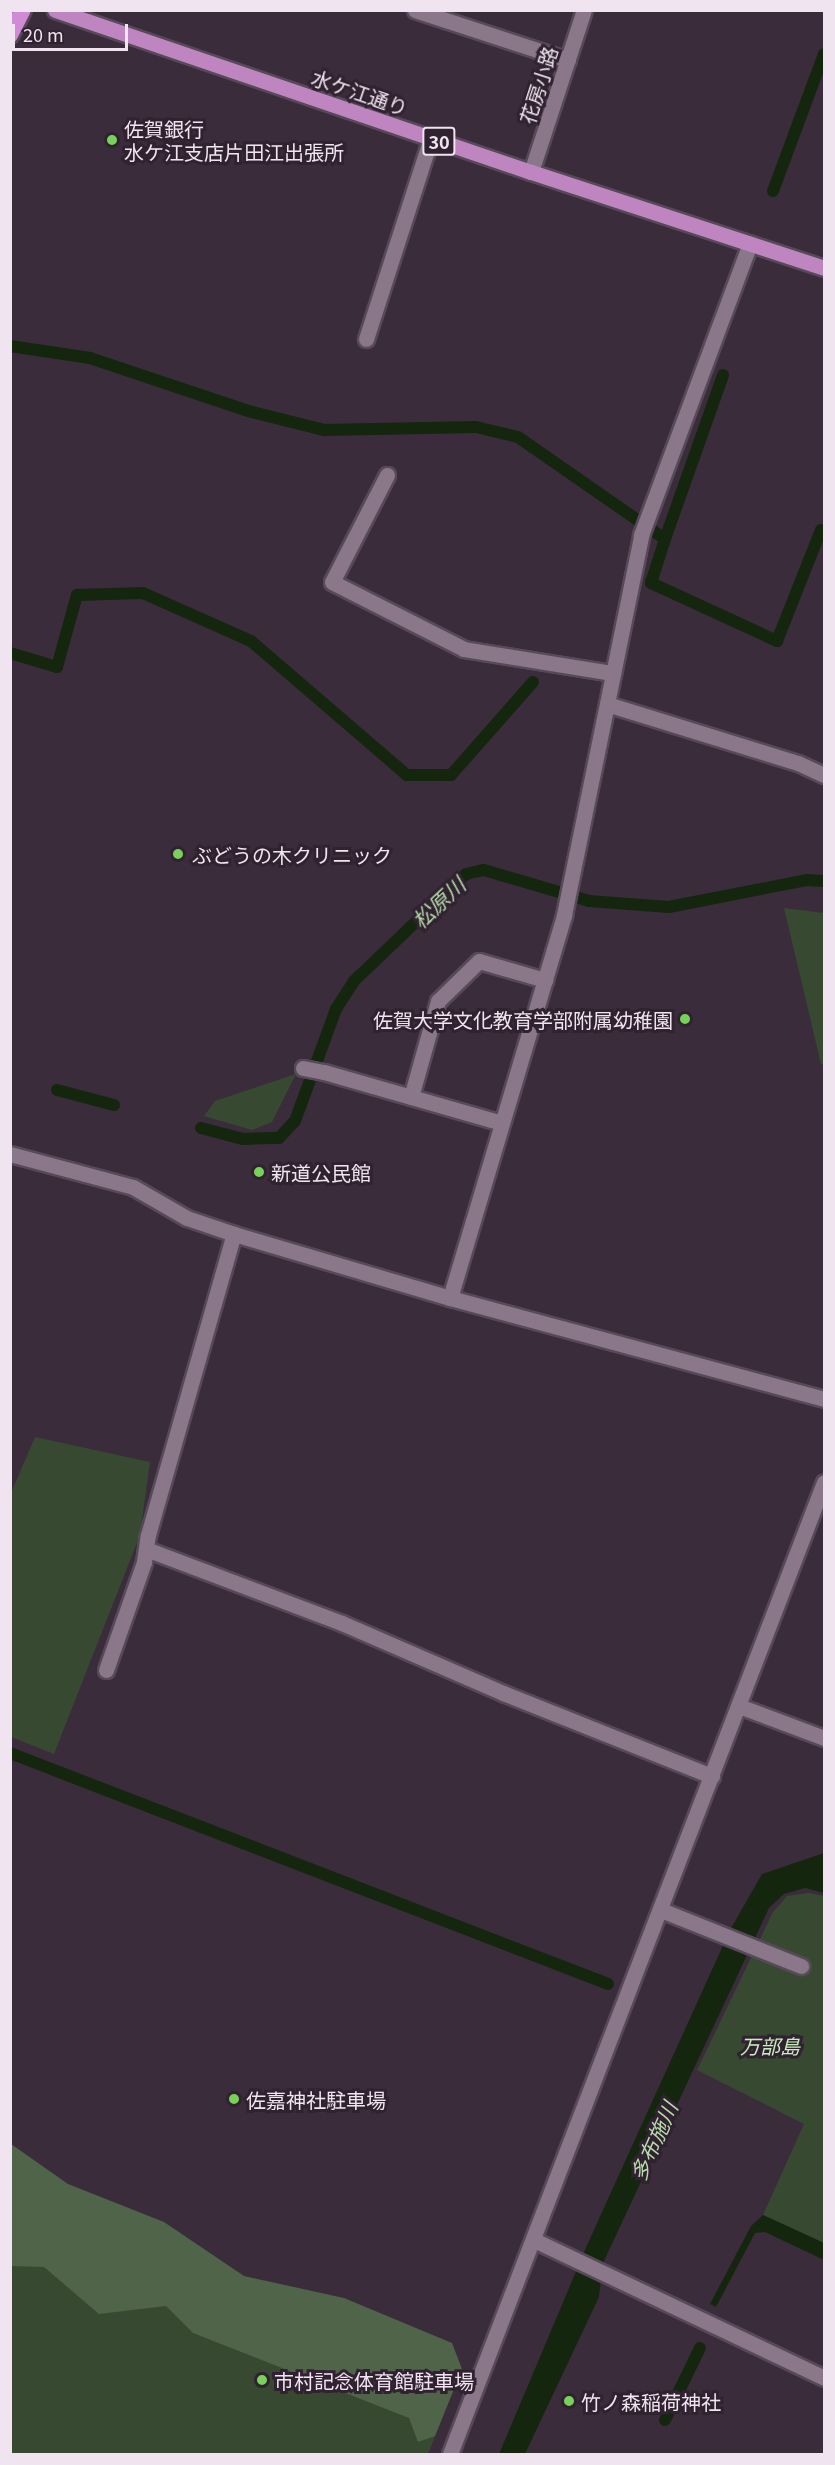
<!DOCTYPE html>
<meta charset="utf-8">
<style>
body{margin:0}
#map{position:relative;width:835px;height:2465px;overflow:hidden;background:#3b2c3c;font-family:Georgia,"Noto Sans JP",serif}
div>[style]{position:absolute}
.green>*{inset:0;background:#374931}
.forest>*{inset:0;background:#4f6449}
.water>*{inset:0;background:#15260f}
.stream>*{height:12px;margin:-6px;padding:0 6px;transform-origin:6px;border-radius:6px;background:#15260f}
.roads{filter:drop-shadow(2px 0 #574a58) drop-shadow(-2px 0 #574a58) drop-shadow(0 2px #574a58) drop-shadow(0 -2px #574a58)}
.pedestrian>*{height:15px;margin:-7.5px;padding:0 7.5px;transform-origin:7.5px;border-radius:7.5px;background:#8a778a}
.minor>*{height:15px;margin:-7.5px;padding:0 7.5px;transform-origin:7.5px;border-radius:7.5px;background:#8a778a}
.primary>*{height:15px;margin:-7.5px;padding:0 7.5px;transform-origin:7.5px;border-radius:7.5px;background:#bf85c1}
.trunk>*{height:16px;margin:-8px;padding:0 8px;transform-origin:8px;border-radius:8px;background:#d18ad4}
.dots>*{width:16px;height:16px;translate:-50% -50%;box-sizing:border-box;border:3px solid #312231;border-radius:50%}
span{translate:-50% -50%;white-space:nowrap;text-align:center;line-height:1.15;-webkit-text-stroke:6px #312231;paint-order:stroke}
.shield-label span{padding:2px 4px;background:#312231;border:2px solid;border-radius:4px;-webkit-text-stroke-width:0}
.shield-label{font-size:18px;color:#efe4ef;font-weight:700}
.street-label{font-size:20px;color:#efe4ef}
.poi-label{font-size:20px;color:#efe4ef}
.left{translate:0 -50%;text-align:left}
.right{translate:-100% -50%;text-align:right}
.park-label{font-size:20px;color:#c7eebb;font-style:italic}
.water-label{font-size:21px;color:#b6dcaa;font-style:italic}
.frame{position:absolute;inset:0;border:12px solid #efe4ef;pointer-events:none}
.scale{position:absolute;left:12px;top:24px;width:116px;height:27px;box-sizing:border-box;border:3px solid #efe4ef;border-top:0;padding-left:8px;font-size:18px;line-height:21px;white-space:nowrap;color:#efe4ef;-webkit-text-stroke:4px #312231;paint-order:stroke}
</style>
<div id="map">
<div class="green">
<i style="clip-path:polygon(784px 908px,824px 913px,824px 1065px,821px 1064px)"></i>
<i style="clip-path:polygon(296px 1074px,272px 1122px,252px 1130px,204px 1116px,215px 1101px)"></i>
<i style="clip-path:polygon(35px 1437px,150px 1462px,140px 1535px,54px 1754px,11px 1737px,11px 1493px)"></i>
<i style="clip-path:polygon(809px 1893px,824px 1896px,824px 2243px,763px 2215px,804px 2124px,697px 2070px,773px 1912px,787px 1896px)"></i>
<i style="clip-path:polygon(10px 2187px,462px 2369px,428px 2454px,11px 2454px)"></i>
</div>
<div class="forest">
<i style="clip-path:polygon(11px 2144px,68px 2184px,164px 2222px,244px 2276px,344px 2298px,452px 2343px,462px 2369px,435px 2436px,418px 2442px,409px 2418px,193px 2333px,166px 2306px,99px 2314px,44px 2267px,11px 2266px)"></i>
</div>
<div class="water">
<i style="clip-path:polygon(824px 1853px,824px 1893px,805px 1888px,784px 1894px,769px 1908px,603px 2263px,599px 2297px,525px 2454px,499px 2454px,588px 2243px,730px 1930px,762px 1874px)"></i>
<i style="clip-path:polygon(763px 2215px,824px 2243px,824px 2260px,765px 2232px,755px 2233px,716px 2307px,710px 2304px,751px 2226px)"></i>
</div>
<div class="stream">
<i style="left:773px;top:191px;width:146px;rotate:-69.6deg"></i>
<i style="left:10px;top:346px;width:81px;rotate:8.5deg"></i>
<i style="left:90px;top:358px;width:167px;rotate:18.5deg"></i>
<i style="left:248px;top:411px;width:78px;rotate:14deg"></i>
<i style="left:324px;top:430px;width:152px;rotate:-1.1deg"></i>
<i style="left:476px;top:427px;width:43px;rotate:13.4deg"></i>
<i style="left:518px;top:437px;width:179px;rotate:34.8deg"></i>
<i style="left:665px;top:539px;width:174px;rotate:-70.5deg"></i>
<i style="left:665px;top:539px;width:46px;rotate:107.7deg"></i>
<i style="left:651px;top:583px;width:139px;rotate:24.7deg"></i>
<i style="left:777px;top:641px;width:119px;rotate:-68.4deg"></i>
<i style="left:821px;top:530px;width:3px;rotate:18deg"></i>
<i style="left:10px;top:653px;width:49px;rotate:16.6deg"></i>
<i style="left:57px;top:667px;width:75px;rotate:-74.5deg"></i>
<i style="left:77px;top:595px;width:66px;rotate:-1.7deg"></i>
<i style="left:143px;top:593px;width:118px;rotate:24deg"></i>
<i style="left:251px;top:641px;width:206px;rotate:40.7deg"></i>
<i style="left:407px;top:775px;width:44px"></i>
<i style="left:451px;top:775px;width:124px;rotate:-48.6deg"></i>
<i style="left:57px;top:1090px;width:59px;rotate:14.7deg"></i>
<i style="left:201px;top:1128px;width:43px;rotate:14.7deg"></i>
<i style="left:243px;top:1139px;width:36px;rotate:-2deg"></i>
<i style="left:279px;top:1138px;width:23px;rotate:-47deg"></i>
<i style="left:295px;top:1121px;width:119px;rotate:-69.9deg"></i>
<i style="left:336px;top:1009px;width:33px;rotate:-57deg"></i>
<i style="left:354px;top:981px;width:155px;rotate:-43.7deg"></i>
<i style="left:466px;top:874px;width:18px;rotate:-13deg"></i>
<i style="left:484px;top:870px;width:109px;rotate:16.4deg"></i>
<i style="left:589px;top:901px;width:80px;rotate:4.3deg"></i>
<i style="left:669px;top:907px;width:140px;rotate:-11.1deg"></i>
<i style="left:806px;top:880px;width:18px;rotate:3deg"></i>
<i style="left:10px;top:1753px;width:641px;rotate:21.12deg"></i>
<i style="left:665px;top:2420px;width:80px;rotate:-64.1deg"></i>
</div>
<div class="roads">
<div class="pedestrian">
<i style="left:303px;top:1068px;width:21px;rotate:11deg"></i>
</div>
<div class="minor">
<i style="left:415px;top:10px;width:161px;rotate:18.1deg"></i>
<i style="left:531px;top:172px;width:170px;rotate:-71.9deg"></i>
<i style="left:366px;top:339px;width:211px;rotate:-72.1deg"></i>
<i style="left:387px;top:475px;width:120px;rotate:117.2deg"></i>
<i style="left:332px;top:582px;width:148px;rotate:26.9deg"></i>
<i style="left:464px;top:649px;width:151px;rotate:9.2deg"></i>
<i style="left:607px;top:704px;width:200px;rotate:17.2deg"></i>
<i style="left:798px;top:763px;width:29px;rotate:25deg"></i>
<i style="left:324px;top:1072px;width:185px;rotate:16deg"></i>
<i style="left:411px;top:1097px;width:100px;rotate:-74.3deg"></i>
<i style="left:438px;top:1001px;width:57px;rotate:-44.3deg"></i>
<i style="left:479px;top:961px;width:69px;rotate:16.1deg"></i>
<i style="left:10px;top:1154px;width:127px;rotate:15deg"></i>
<i style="left:133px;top:1187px;width:62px;rotate:29.9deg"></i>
<i style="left:187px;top:1218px;width:50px;rotate:18.8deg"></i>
<i style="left:234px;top:1234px;width:225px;rotate:16.5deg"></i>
<i style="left:450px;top:1298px;width:387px;rotate:15.1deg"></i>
<i style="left:450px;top:1298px;width:400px;rotate:-73.4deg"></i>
<i style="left:564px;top:915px;width:388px;rotate:-78.5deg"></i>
<i style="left:641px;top:535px;width:311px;rotate:-69.5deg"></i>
<i style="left:146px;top:1549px;width:210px;rotate:20.7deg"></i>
<i style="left:342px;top:1623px;width:176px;rotate:23.5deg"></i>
<i style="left:503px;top:1693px;width:225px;rotate:21.7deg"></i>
<i style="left:106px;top:1670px;width:114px;rotate:-70.6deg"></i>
<i style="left:144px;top:1562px;width:27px;rotate:-82deg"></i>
<i style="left:148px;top:1535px;width:313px;rotate:-74.1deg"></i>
<i style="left:739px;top:1706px;width:91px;rotate:20.6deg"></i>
<i style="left:661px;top:1910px;width:151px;rotate:21.8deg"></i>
<i style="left:534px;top:2240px;width:321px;rotate:25.4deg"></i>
<i style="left:450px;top:2454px;width:1041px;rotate:-68.95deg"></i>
</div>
<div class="primary">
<i style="left:55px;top:10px;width:503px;rotate:18.8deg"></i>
<i style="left:531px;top:172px;width:308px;rotate:18.1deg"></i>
</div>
<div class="trunk">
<i style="left:10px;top:35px;width:28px;rotate:-63deg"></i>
</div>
</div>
<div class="dots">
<i style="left:112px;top:140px;background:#78d158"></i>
<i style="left:178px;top:854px;background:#78d158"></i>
<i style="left:685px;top:1019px;background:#78d158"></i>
<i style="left:259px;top:1172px;background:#78d158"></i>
<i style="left:234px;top:2099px;background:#78d158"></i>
<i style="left:262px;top:2380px;background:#78d158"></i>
<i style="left:569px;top:2401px;background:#78d158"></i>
</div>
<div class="shield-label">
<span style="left:439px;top:141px">30</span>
</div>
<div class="street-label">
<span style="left:538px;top:85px;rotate:-72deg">花房小路</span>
<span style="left:360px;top:92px;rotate:19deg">水ケ江通り</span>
</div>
<div class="poi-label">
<span class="left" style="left:124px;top:140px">佐賀銀行<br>水ケ江支店片田江出張所</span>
<span class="left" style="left:192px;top:854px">ぶどうの木クリニック</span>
<span class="right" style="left:673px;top:1019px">佐賀大学文化教育学部附属幼稚園</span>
<span class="left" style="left:271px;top:1172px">新道公民館</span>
<span class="left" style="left:246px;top:2099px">佐嘉神社駐車場</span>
<span class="left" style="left:274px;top:2380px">市村記念体育館駐車場</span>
<span class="left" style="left:581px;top:2401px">竹ノ森稲荷神社</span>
</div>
<div class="park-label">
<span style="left:770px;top:2045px">万部島</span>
</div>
<div class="water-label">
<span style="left:438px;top:902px;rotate:-43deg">松原川</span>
<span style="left:653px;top:2141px;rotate:-66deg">多布施川</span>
</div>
<div class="frame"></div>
<div class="scale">20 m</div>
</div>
